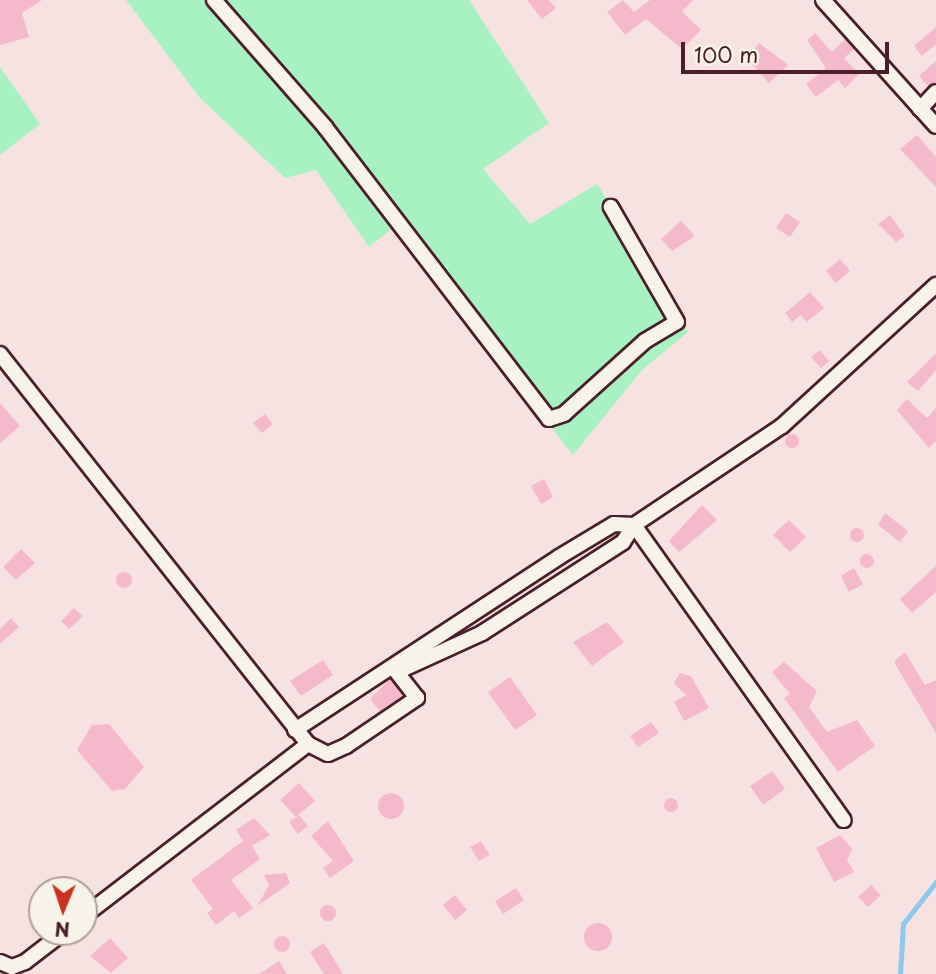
<!DOCTYPE html>
<style>
body{margin:0}
#map{position:relative;width:936px;height:974px;overflow:hidden;background:#f6e2e0;font-family:"Playpen Sans",sans-serif}
div>[style]{position:absolute}
.green>*{inset:0;background:#a8f2c1}
.stream>*{height:4.5px;margin:-2.25px;padding:0 2.25px;transform-origin:2.25px;border-radius:2.25px;background:#8fc8ee}
.building>*{inset:0;background:#f4bacc}
.round{border-radius:50%}
.roads{filter:drop-shadow(2px 0 #4a1f2b) drop-shadow(-2px 0 #4a1f2b) drop-shadow(0 2px #4a1f2b) drop-shadow(0 -2px #4a1f2b)}
.minor>*{height:14px;margin:-7px;padding:0 7px;transform-origin:7px;border-radius:7px;background:#f7f3e8}
span{translate:-50% -50%;white-space:nowrap;text-align:center;line-height:1.15;-webkit-text-stroke:7px #f7f3e8;paint-order:stroke}
.north{position:absolute;left:28px;top:876px;width:70px;height:70px;box-sizing:border-box;background:#f7f3e8;border:2px solid #b29e9c;border-radius:50%;rotate:182deg;font-size:19px;font-weight:700;line-height:28px;text-align:center;color:#4a1f2b}
.north::after{content:'';display:block;margin:auto;width:24px;height:32px;background:#c8321e;clip-path:polygon(50% 0,100% 100%,50% 72%,0 100%)}
.scale{position:absolute;left:681px;top:42px;width:208px;height:32px;box-sizing:border-box;border:4px solid #4a1f2b;border-top:0;padding-left:9px;font-size:21px;line-height:24px;white-space:nowrap;color:#4a1f2b;-webkit-text-stroke:5px #f7f3e8;paint-order:stroke}
</style>
<div id="map">
<div class="green">
<i style="clip-path:polygon(126px 0,469px 0,549px 123px,483px 169px,530px 224px,597px 184px,688px 332px,642px 370px,573px 455px,395px 226px,369px 247px,316px 170px,285px 178px,200px 98px)"></i>
<i style="clip-path:polygon(0 67px,40px 124px,0 155px)"></i>
</div>
<div class="stream">
<i style="left:900px;top:974px;width:50px;rotate:-86.6deg"></i>
<i style="left:903px;top:924px;width:53px;rotate:-51.8deg"></i>
</div>
<div class="building">
<i style="clip-path:polygon(0 0,42px 0,22px 13px,29px 37px,0 45px)"></i>
<i style="clip-path:polygon(527px 0,549px 0,556px 8px,542px 19px)"></i>
<i style="clip-path:polygon(623px 0,634px 12px,650px 0,694px 0,682px 11px,701px 30px,682px 49px,646px 19px,625px 35px,607px 12px)"></i>
<i style="clip-path:polygon(936px 27px,936px 44px,922px 56px,914px 46px)"></i>
<i style="clip-path:polygon(815px 33px,832px 52px,845px 39px,854px 49px,844px 58px,859px 74px,845px 88px,838px 80px,816px 97px,806px 84px,826px 68px,807px 40px)"></i>
<i style="clip-path:polygon(759px 43px,788px 65px,769px 83px,746px 58px)"></i>
<i style="clip-path:polygon(936px 61px,936px 83px,928px 86px,919px 76px)"></i>
<i style="clip-path:polygon(917px 135px,936px 157px,936px 187px,900px 149px)"></i>
<i style="clip-path:polygon(786px 213px,800px 222px,790px 237px,776px 228px)"></i>
<i style="clip-path:polygon(890px 215px,905px 236px,896px 242px,878px 224px)"></i>
<i style="clip-path:polygon(681px 221px,695px 236px,672px 251px,661px 239px)"></i>
<i style="clip-path:polygon(840px 259px,850px 271px,836px 283px,826px 271px)"></i>
<i style="clip-path:polygon(810px 292px,824px 308px,807px 322px,801px 315px,792px 322px,785px 313px)"></i>
<i style="clip-path:polygon(820px 350px,829px 361px,821px 368px,811px 357px)"></i>
<i style="clip-path:polygon(936px 353px,936px 370px,918px 391px,907px 382px)"></i>
<i style="clip-path:polygon(907px 399px,927px 418px,936px 408px,936px 441px,929px 448px,897px 410px)"></i>
<i style="clip-path:polygon(0 403px,20px 426px,0 443px)"></i>
<i style="clip-path:polygon(265px 414px,273px 424px,262px 433px,253px 423px)"></i>
<i class="round" style="left:785px;top:434px;width:14px;height:14px"></i>
<i style="clip-path:polygon(544px 479px,553px 497px,541px 504px,531px 486px)"></i>
<i style="clip-path:polygon(702px 505px,717px 520px,679px 552px,669px 541px)"></i>
<i style="clip-path:polygon(885px 513px,908px 531px,900px 542px,878px 525px)"></i>
<i style="clip-path:polygon(789px 520px,806px 537px,790px 552px,773px 535px)"></i>
<i class="round" style="left:850px;top:528px;width:14px;height:14px"></i>
<i style="clip-path:polygon(21px 549px,35px 563px,16px 580px,3px 567px)"></i>
<i class="round" style="left:860px;top:554px;width:14px;height:14px"></i>
<i style="clip-path:polygon(936px 566px,936px 592px,912px 613px,900px 599px)"></i>
<i style="clip-path:polygon(854px 568px,863px 584px,849px 592px,841px 576px)"></i>
<i class="round" style="left:116px;top:572px;width:16px;height:16px"></i>
<i style="clip-path:polygon(74px 608px,83px 616px,69px 629px,61px 621px)"></i>
<i style="clip-path:polygon(11px 618px,19px 627px,0 644px,0 629px)"></i>
<i style="clip-path:polygon(607px 622px,624px 642px,592px 666px,573px 642px)"></i>
<i style="clip-path:polygon(905px 652px,925px 685px,936px 680px,936px 733px,894px 662px)"></i>
<i style="clip-path:polygon(323px 660px,333px 675px,301px 696px,290px 681px)"></i>
<i style="clip-path:polygon(784px 662px,817px 691px,809px 707px,827px 732px,857px 720px,875px 746px,838px 772px,784px 698px,790px 694px,772px 672px)"></i>
<i style="clip-path:polygon(680px 673px,691px 676px,709px 708px,684px 721px,674px 702px,686px 695px,674px 683px)"></i>
<i style="clip-path:polygon(510px 677px,537px 715px,515px 730px,488px 692px)"></i>
<i style="clip-path:polygon(390px 679px,403px 696px,380px 711px,370px 699px)"></i>
<i style="clip-path:polygon(651px 722px,659px 733px,638px 747px,630px 736px)"></i>
<i style="clip-path:polygon(109px 724px,144px 767px,125px 789px,112px 791px,77px 750px,92px 725px)"></i>
<i style="clip-path:polygon(772px 771px,785px 789px,763px 805px,750px 786px)"></i>
<i style="clip-path:polygon(299px 783px,315px 801px,296px 817px,280px 800px)"></i>
<i class="round" style="left:378px;top:793px;width:26px;height:26px"></i>
<i class="round" style="left:664px;top:798px;width:14px;height:14px"></i>
<i style="clip-path:polygon(299px 815px,308px 826px,298px 834px,289px 822px)"></i>
<i style="clip-path:polygon(254px 818px,270px 835px,252px 846px,260px 859px,231px 880px,253px 908px,239px 918px,234px 911px,216px 925px,207px 913px,213px 909px,191px 880px,243px 841px,236px 830px)"></i>
<i style="clip-path:polygon(328px 821px,354px 861px,330px 878px,323px 868px,333px 861px,311px 836px)"></i>
<i style="clip-path:polygon(840px 835px,852px 849px,847px 860px,854px 872px,834px 882px,816px 848px)"></i>
<i style="clip-path:polygon(481px 841px,490px 855px,479px 861px,470px 847px)"></i>
<i style="clip-path:polygon(286px 873px,290px 883px,257px 906px,269px 885px,264px 875px)"></i>
<i style="clip-path:polygon(871px 885px,881px 895px,868px 907px,858px 897px)"></i>
<i style="clip-path:polygon(516px 888px,524px 900px,503px 914px,495px 901px)"></i>
<i style="clip-path:polygon(455px 895px,467px 910px,455px 920px,443px 905px)"></i>
<i class="round" style="left:320px;top:905px;width:16px;height:16px"></i>
<i class="round" style="left:584px;top:923px;width:28px;height:28px"></i>
<i class="round" style="left:274px;top:936px;width:16px;height:16px"></i>
<i style="clip-path:polygon(110px 938px,128px 958px,111px 973px,90px 956px)"></i>
<i style="clip-path:polygon(324px 943px,343px 974px,324px 974px,310px 952px)"></i>
<i style="clip-path:polygon(279px 961px,287px 974px,259px 974px)"></i>
</div>
<div class="roads">
<div class="minor">
<i style="left:214px;top:0;width:169px;rotate:48.8deg"></i>
<i style="left:325px;top:127px;width:368px;rotate:52.5deg"></i>
<i style="left:549px;top:419px;width:16px;rotate:-18deg"></i>
<i style="left:564px;top:414px;width:109px;rotate:-42deg"></i>
<i style="left:645px;top:341px;width:37px;rotate:-31deg"></i>
<i style="left:677px;top:322px;width:133px;rotate:-119.9deg"></i>
<i style="left:823px;top:0;width:169px;rotate:48.1deg"></i>
<i style="left:920px;top:109px;width:23px;rotate:-47deg"></i>
<i style="left:0;top:354px;width:497px;rotate:51.7deg"></i>
<i style="left:308px;top:744px;width:22px;rotate:27deg"></i>
<i style="left:328px;top:754px;width:20px;rotate:-24deg"></i>
<i style="left:346px;top:746px;width:86px;rotate:-34.1deg"></i>
<i style="left:417px;top:698px;width:33px;rotate:-128deg"></i>
<i style="left:397px;top:672px;width:94px;rotate:-24.6deg"></i>
<i style="left:482px;top:633px;width:168px;rotate:-32.8deg"></i>
<i style="left:623px;top:542px;width:20px;rotate:-57deg"></i>
<i style="left:634px;top:525px;width:362px;rotate:54.6deg"></i>
<i style="left:295px;top:730px;width:316px;rotate:-33.2deg"></i>
<i style="left:559px;top:557px;width:64px;rotate:-31deg"></i>
<i style="left:614px;top:524px;width:20px;rotate:3deg"></i>
<i style="left:634px;top:525px;width:178px;rotate:-33.8deg"></i>
<i style="left:782px;top:426px;width:209px;rotate:-42.5deg"></i>
<i style="left:84px;top:916px;width:282px;rotate:-37.5deg"></i>
<i style="left:0;top:962px;width:13px;rotate:23deg"></i>
<i style="left:12px;top:967px;width:14px;rotate:-21deg"></i>
<i style="left:25px;top:962px;width:49px;rotate:-37.6deg"></i>
</div>
</div>
<div class="north">N</div>
<div class="scale">100 m</div>
</div>
